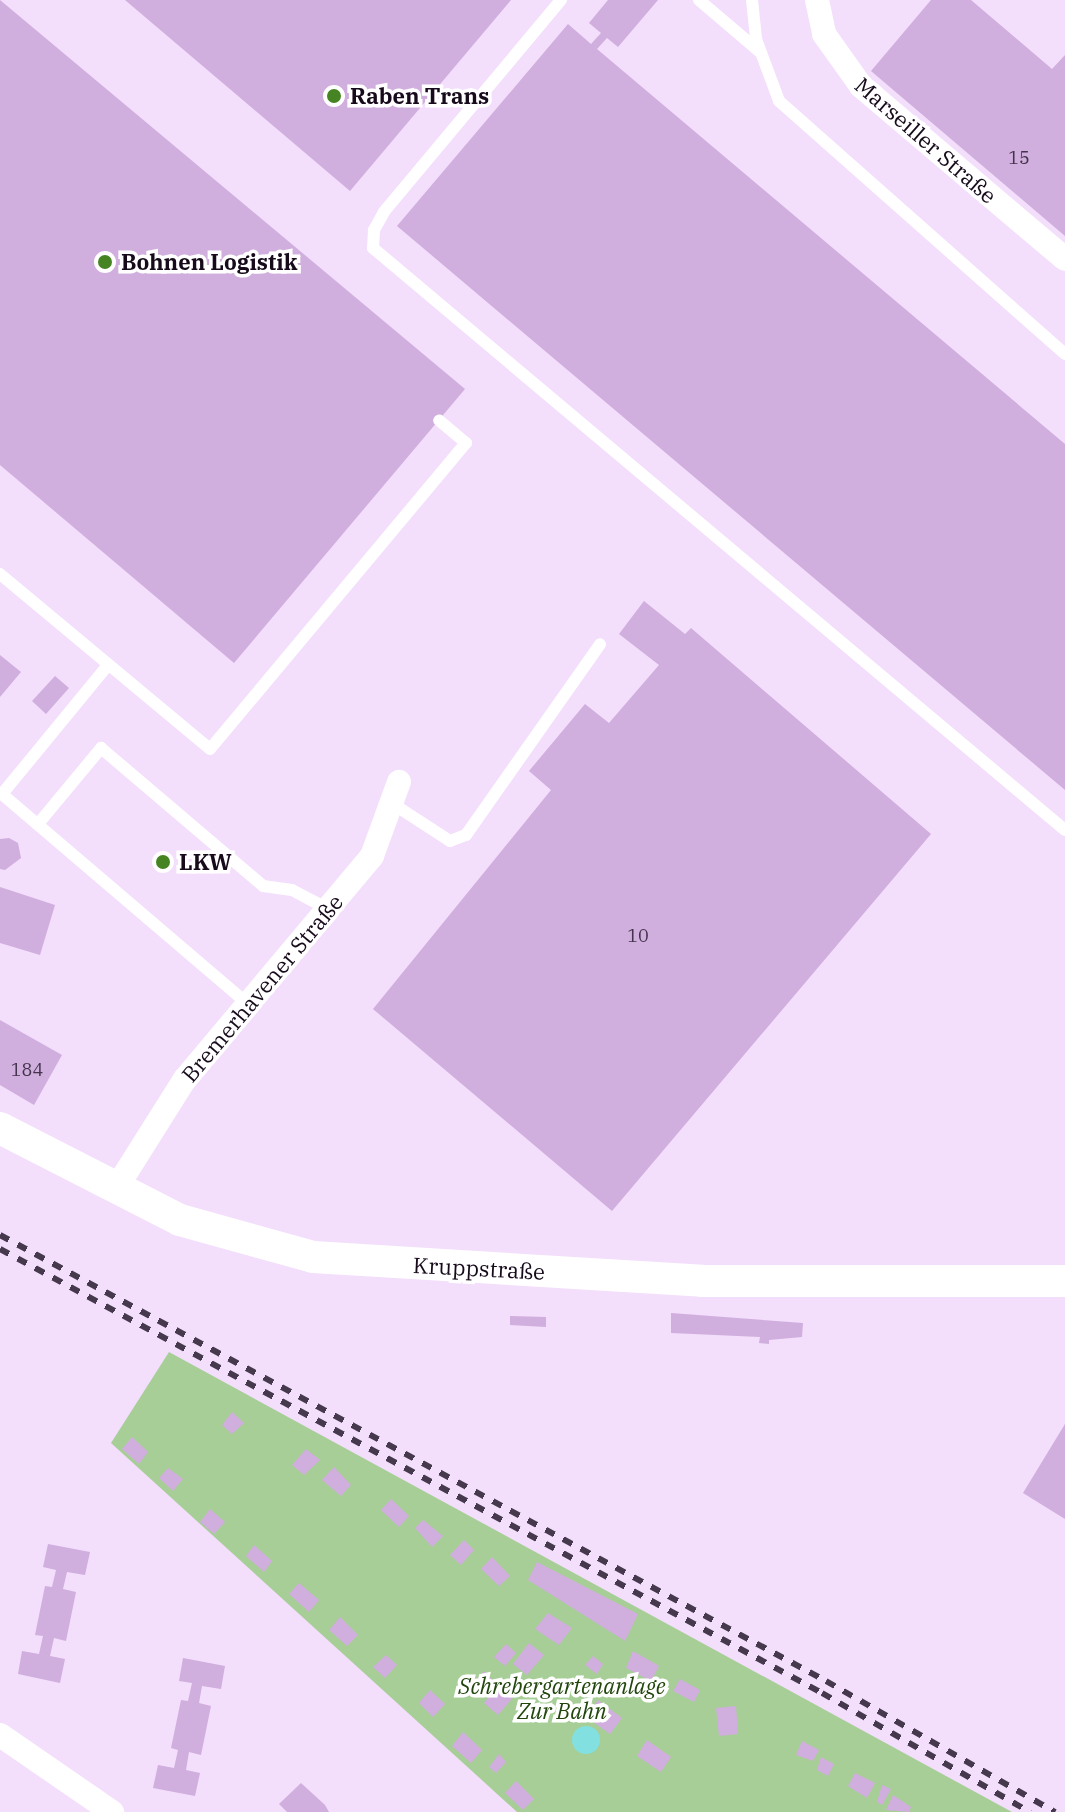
<!DOCTYPE html>
<meta charset="utf-8">
<style>
body{margin:0}
#map{position:relative;width:1065px;height:1812px;overflow:hidden;background:#f3defc;font-family:"IBM Plex Serif",serif}
div>[style]{position:absolute}
.green>*{inset:0;background:#a7ce97}
.water>*{inset:0;background:#82e0e1}
.round{border-radius:50%}
.building>*{inset:0;background:#d0aedd}
.service>*{height:12px;margin:-6px;padding:0 6px;transform-origin:6px;border-radius:6px;background:#fff}
.minor>*{height:24px;margin:-12px;padding:0 12px;transform-origin:12px;border-radius:12px;background:#fff}
.tertiary>*{height:32px;margin:-16px;padding:0 16px;transform-origin:16px;border-radius:16px;background:#fff}
.rail>*{height:6px;margin-top:-3px;transform-origin:0;background:repeating-linear-gradient(90deg,#47394d 0 10px,transparent 0 20px)}
.dots>*{width:22px;height:22px;translate:-50% -50%;box-sizing:border-box;border:4px solid #fff;border-radius:50%}
span{translate:-50% -50%;white-space:nowrap;text-align:center;line-height:1.15;-webkit-text-stroke:7px #fff;paint-order:stroke}
.number-label{font-size:18px;color:#44334c}
.number-label span{-webkit-text-stroke-width:0}
.poi-label{font-size:22px;color:#160a1b;font-weight:700}
.left{translate:0 -50%;text-align:left}
.street-label{font-size:22px;color:#160a1b}
.park-label{font-size:22px;color:#21460b;font-style:italic}
</style>
<div id="map">
<div class="green">
<i style="clip-path:polygon(169px 1352px,1012px 1812px,517px 1812px,111px 1443px)"></i>
</div>
<div class="water">
<i class="round" style="left:572px;top:1726px;width:28px;height:28px"></i>
</div>
<div class="building">
<i style="clip-path:polygon(0 0,465px 389px,234px 663px,0 465px)"></i>
<i style="clip-path:polygon(125px 0,511px 0,350px 191px)"></i>
<i style="clip-path:polygon(608px 0,658px 0,618px 47px,607px 38px,597px 49px,1065px 444px,1065px 790px,397px 226px,568px 24px,591px 44px,601px 33px,589px 23px)"></i>
<i style="clip-path:polygon(931px 0,971px 0,1052px 69px,1065px 55px,1065px 236px,871px 71px)"></i>
<i style="clip-path:polygon(644px 601px,685px 634px,691px 628px,931px 834px,612px 1211px,373px 1009px,551px 790px,529px 771px,585px 704px,609px 723px,659px 665px,619px 634px)"></i>
<i style="clip-path:polygon(0 655px,21px 672px,0 697px)"></i>
<i style="clip-path:polygon(55px 676px,69px 688px,46px 714px,32px 701px)"></i>
<i style="clip-path:polygon(9px 838px,18px 843px,21px 858px,5px 870px,0 869px,0 839px)"></i>
<i style="clip-path:polygon(0 887px,55px 905px,40px 955px,0 943px)"></i>
<i style="clip-path:polygon(0 1020px,62px 1055px,34px 1105px,0 1085px)"></i>
<i style="clip-path:polygon(671px 1313px,803px 1323px,802px 1337px,769px 1340px,769px 1344px,759px 1343px,760px 1337px,671px 1333px)"></i>
<i style="clip-path:polygon(510px 1316px,546px 1317px,546px 1327px,510px 1325px)"></i>
<i style="clip-path:polygon(232px 1412px,244px 1423px,232px 1434px,222px 1425px)"></i>
<i style="clip-path:polygon(1065px 1424px,1065px 1519px,1023px 1493px)"></i>
<i style="clip-path:polygon(132px 1437px,148px 1452px,139px 1464px,122px 1449px)"></i>
<i style="clip-path:polygon(306px 1449px,320px 1460px,304px 1475px,292px 1465px)"></i>
<i style="clip-path:polygon(334px 1467px,351px 1485px,341px 1496px,322px 1480px)"></i>
<i style="clip-path:polygon(168px 1468px,183px 1479px,173px 1491px,159px 1478px)"></i>
<i style="clip-path:polygon(391px 1499px,409px 1516px,399px 1527px,381px 1510px)"></i>
<i style="clip-path:polygon(210px 1509px,225px 1522px,214px 1534px,200px 1522px)"></i>
<i style="clip-path:polygon(423px 1520px,443px 1536px,432px 1547px,415px 1528px)"></i>
<i style="clip-path:polygon(464px 1540px,474px 1550px,461px 1565px,450px 1555px)"></i>
<i style="clip-path:polygon(48px 1544px,90px 1552px,85px 1575px,67px 1572px,63px 1589px,76px 1592px,66px 1641px,54px 1638px,50px 1656px,65px 1659px,60px 1683px,18px 1674px,22px 1651px,39px 1654px,43px 1636px,35px 1635px,45px 1586px,52px 1587px,56px 1570px,43px 1567px)"></i>
<i style="clip-path:polygon(254px 1545px,272px 1561px,264px 1572px,246px 1556px)"></i>
<i style="clip-path:polygon(492px 1557px,510px 1576px,499px 1586px,481px 1569px)"></i>
<i style="clip-path:polygon(537px 1562px,638px 1614px,625px 1641px,528px 1580px)"></i>
<i style="clip-path:polygon(299px 1583px,319px 1600px,309px 1612px,289px 1594px)"></i>
<i style="clip-path:polygon(548px 1613px,572px 1628px,559px 1645px,535px 1629px)"></i>
<i style="clip-path:polygon(340px 1617px,358px 1635px,347px 1646px,329px 1630px)"></i>
<i style="clip-path:polygon(529px 1643px,544px 1655px,527px 1675px,513px 1664px)"></i>
<i style="clip-path:polygon(506px 1644px,516px 1653px,505px 1666px,494px 1657px)"></i>
<i style="clip-path:polygon(633px 1651px,659px 1666px,651px 1681px,626px 1668px)"></i>
<i style="clip-path:polygon(386px 1655px,397px 1665px,385px 1678px,373px 1667px)"></i>
<i style="clip-path:polygon(593px 1656px,603px 1664px,597px 1674px,585px 1665px)"></i>
<i style="clip-path:polygon(183px 1658px,225px 1666px,221px 1689px,202px 1686px,199px 1703px,211px 1706px,201px 1755px,189px 1752px,186px 1770px,200px 1773px,195px 1796px,153px 1788px,158px 1765px,174px 1768px,178px 1750px,171px 1748px,181px 1700px,188px 1701px,192px 1683px,179px 1681px)"></i>
<i style="clip-path:polygon(484px 1671px,492px 1679px,484px 1686px,476px 1680px)"></i>
<i style="clip-path:polygon(680px 1679px,700px 1690px,694px 1702px,673px 1691px)"></i>
<i style="clip-path:polygon(501px 1682px,515px 1695px,498px 1715px,484px 1703px)"></i>
<i style="clip-path:polygon(430px 1690px,445px 1704px,433px 1717px,419px 1703px)"></i>
<i style="clip-path:polygon(598px 1700px,622px 1718px,610px 1734px,586px 1717px)"></i>
<i style="clip-path:polygon(736px 1706px,738px 1734px,719px 1736px,716px 1708px)"></i>
<i style="clip-path:polygon(463px 1732px,482px 1750px,471px 1763px,452px 1746px)"></i>
<i style="clip-path:polygon(647px 1740px,671px 1757px,661px 1772px,637px 1756px)"></i>
<i style="clip-path:polygon(802px 1741px,819px 1750px,813px 1761px,796px 1755px)"></i>
<i style="clip-path:polygon(499px 1754px,506px 1762px,496px 1773px,489px 1767px)"></i>
<i style="clip-path:polygon(821px 1757px,834px 1764px,828px 1776px,817px 1770px)"></i>
<i style="clip-path:polygon(855px 1773px,875px 1783px,867px 1798px,848px 1786px)"></i>
<i style="clip-path:polygon(516px 1781px,534px 1799px,523px 1810px,505px 1793px)"></i>
<i style="clip-path:polygon(301px 1783px,325px 1805px,329px 1812px,287px 1812px,279px 1804px)"></i>
<i style="clip-path:polygon(882px 1785px,891px 1789px,882px 1805px,877px 1802px)"></i>
<i style="clip-path:polygon(893px 1795px,911px 1807px,909px 1812px,886px 1810px)"></i>
</div>
<div class="service">
<i style="left:561px;top:0;width:276px;rotate:129.9deg"></i>
<i style="left:384px;top:212px;width:21px;rotate:119deg"></i>
<i style="left:374px;top:230px;width:18px;rotate:93deg"></i>
<i style="left:373px;top:248px;width:904px;rotate:40.07deg"></i>
<i style="left:699px;top:0;width:80px;rotate:40.4deg"></i>
<i style="left:752px;top:0;width:39px;rotate:84deg"></i>
<i style="left:756px;top:39px;width:66px;rotate:69.6deg"></i>
<i style="left:779px;top:101px;width:382px;rotate:41.5deg"></i>
<i style="left:0;top:574px;width:273px;rotate:39.8deg"></i>
<i style="left:210px;top:749px;width:399px;rotate:-50.1deg"></i>
<i style="left:466px;top:443px;width:35px;rotate:-140deg"></i>
<i style="left:108px;top:665px;width:167px;rotate:129.4deg"></i>
<i style="left:2px;top:794px;width:323px;rotate:40.5deg"></i>
<i style="left:393px;top:804px;width:68px;rotate:33deg"></i>
<i style="left:450px;top:841px;width:17px;rotate:-21deg"></i>
<i style="left:466px;top:835px;width:233px;rotate:-54.9deg"></i>
<i style="left:38px;top:824px;width:99px;rotate:-50.3deg"></i>
<i style="left:101px;top:748px;width:213px;rotate:40.4deg"></i>
<i style="left:263px;top:886px;width:29px;rotate:8deg"></i>
<i style="left:292px;top:890px;width:41px;rotate:27.8deg"></i>
</div>
<div class="minor">
<i style="left:817px;top:0;width:35px;rotate:78deg"></i>
<i style="left:824px;top:34px;width:64px;rotate:54.6deg"></i>
<i style="left:861px;top:86px;width:267px;rotate:40.3deg"></i>
<i style="left:115px;top:1190px;width:131px;rotate:-57.8deg"></i>
<i style="left:185px;top:1079px;width:291px;rotate:-50deg"></i>
<i style="left:372px;top:856px;width:79px;rotate:-70deg"></i>
<i style="left:0;top:1735px;width:136px;rotate:34.5deg"></i>
</div>
<div class="tertiary">
<i style="left:0;top:1128px;width:202px;rotate:27.1deg"></i>
<i style="left:180px;top:1220px;width:138px;rotate:15.5deg"></i>
<i style="left:313px;top:1257px;width:390px;rotate:3.5deg"></i>
<i style="left:702px;top:1281px;width:363px"></i>
</div>
<div class="rail">
<i style="left:0;top:1235px;width:939px;rotate:28.37deg"></i>
<i style="left:826px;top:1681px;width:264px;rotate:29.8deg"></i>
<i style="left:0;top:1249px;width:934px;rotate:28.38deg"></i>
<i style="left:822px;top:1693px;width:240px;rotate:29.8deg"></i>
</div>
<div class="dots">
<i style="left:334px;top:96px;background:#468423"></i>
<i style="left:105px;top:262px;background:#468423"></i>
<i style="left:163px;top:862px;background:#468423"></i>
</div>
<div class="number-label">
<span style="left:1019px;top:158px">15</span>
<span style="left:638px;top:936px">10</span>
<span style="left:27px;top:1070px">184</span>
</div>
<div class="poi-label">
<span class="left" style="left:350px;top:96px">Raben Trans</span>
<span class="left" style="left:121px;top:262px">Bohnen Logistik</span>
<span class="left" style="left:179px;top:862px">LKW</span>
</div>
<div class="street-label">
<span style="left:926px;top:140px;rotate:41deg">Marseiller Straße</span>
<span style="left:262px;top:988px;rotate:-50deg">Bremerhavener Straße</span>
<span style="left:479px;top:1268px;rotate:3deg">Kruppstraße</span>
</div>
<div class="park-label">
<span style="left:562px;top:1698px">Schrebergartenanlage<br>Zur Bahn</span>
</div>
</div>
